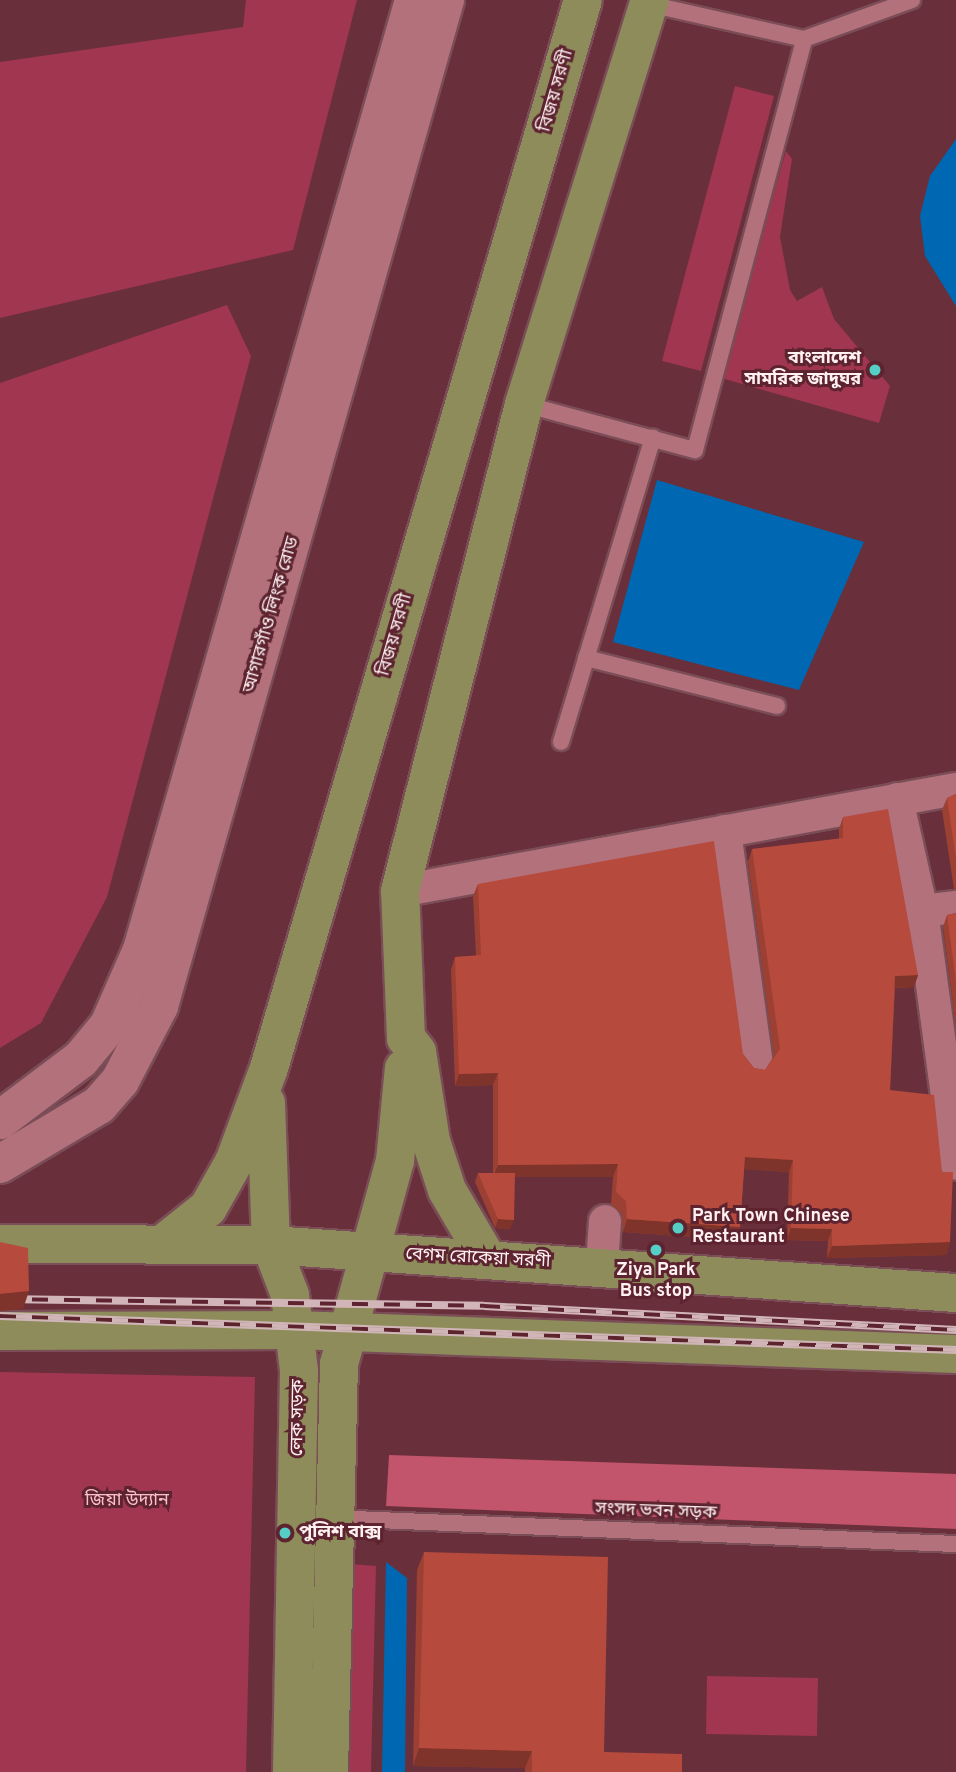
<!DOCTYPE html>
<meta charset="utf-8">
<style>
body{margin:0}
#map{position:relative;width:956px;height:1772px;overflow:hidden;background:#692f3a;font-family:Overpass,"Noto Sans Bengali",sans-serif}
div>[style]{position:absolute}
.green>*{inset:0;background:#a03650}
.forest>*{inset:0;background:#c2546b}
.water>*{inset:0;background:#0068b2}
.roads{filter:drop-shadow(2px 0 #7a4d57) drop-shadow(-2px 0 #7a4d57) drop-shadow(0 2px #7a4d57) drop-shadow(0 -2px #7a4d57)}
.lane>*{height:16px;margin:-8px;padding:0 8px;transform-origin:8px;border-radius:8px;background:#b3717c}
.street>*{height:32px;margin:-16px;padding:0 16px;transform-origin:16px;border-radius:16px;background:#b3717c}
.secondary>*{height:38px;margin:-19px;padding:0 19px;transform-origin:19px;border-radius:19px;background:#b3717c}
.primary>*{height:38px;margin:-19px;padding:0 19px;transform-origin:19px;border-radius:19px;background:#8e8c5b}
.rail>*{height:8px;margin-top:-4px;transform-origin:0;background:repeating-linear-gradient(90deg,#5d2430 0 16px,#d1b5b9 0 32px);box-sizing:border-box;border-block:2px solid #d1b5b9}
.wall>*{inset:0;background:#9d4034}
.shaded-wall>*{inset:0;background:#7f342b}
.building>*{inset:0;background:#b64a3d}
.dots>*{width:19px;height:19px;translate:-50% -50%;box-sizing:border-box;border:4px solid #5d2430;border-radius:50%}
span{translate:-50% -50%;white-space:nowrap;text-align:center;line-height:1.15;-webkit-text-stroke:6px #5d2430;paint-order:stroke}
.street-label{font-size:18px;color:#fff0f1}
.poi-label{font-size:18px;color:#fff0f1;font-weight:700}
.right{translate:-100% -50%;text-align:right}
.left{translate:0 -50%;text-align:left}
.park-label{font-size:18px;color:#fcc0c8}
</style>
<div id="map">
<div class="green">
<i style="clip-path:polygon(246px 0,357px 0,293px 250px,0 318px,0 62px,243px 27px)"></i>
<i style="clip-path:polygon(735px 86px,774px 96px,701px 371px,662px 361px)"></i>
<i style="clip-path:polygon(786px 151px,792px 159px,780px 237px,790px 290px,797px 301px,822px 287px,834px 319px,890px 386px,879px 423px,721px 378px)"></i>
<i style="clip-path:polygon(227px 305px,251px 356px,107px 897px,41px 1023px,0 1048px,0 383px)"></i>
<i style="clip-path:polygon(0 1372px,255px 1377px,246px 1772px,0 1772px)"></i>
<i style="clip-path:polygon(352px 1564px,376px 1566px,371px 1772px,346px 1772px)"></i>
<i style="clip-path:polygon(707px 1676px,818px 1678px,817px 1736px,706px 1734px)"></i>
</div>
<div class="forest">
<i style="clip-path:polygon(389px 1455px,956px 1474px,956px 1529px,386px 1506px)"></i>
</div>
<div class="water">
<i style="clip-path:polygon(956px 139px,956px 306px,925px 256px,920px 216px,930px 176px)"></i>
<i style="clip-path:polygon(657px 480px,864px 542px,799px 690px,613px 642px)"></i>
<i style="clip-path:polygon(386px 1562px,407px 1578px,405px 1772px,382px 1772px)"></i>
</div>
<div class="roads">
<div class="lane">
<i style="left:804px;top:39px;width:115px;rotate:-19.9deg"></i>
<i style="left:524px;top:404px;width:177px;rotate:15.1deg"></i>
<i style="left:695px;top:450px;width:425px;rotate:-75.1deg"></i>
<i style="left:804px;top:39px;width:159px;rotate:-167.3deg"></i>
<i style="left:586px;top:658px;width:197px;rotate:14.1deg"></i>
<i style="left:561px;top:742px;width:318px;rotate:-73.2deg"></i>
<i style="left:354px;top:1519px;width:603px;rotate:2.38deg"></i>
</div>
<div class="street">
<i style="left:897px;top:799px;width:115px;rotate:77.4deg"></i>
<i style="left:922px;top:911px;width:255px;rotate:82.3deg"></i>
<i style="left:725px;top:831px;width:235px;rotate:82.2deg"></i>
<i style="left:400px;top:891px;width:565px;rotate:-10.4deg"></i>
<i style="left:922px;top:911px;width:34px;rotate:-7deg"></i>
<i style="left:602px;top:1265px;width:44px;rotate:-86.1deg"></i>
</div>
<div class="secondary">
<i style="left:0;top:1120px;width:101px;rotate:-37deg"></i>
<i style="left:81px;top:1059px;width:44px;rotate:-50.5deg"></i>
<i style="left:109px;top:1025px;width:82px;rotate:-66.3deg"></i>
<i style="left:142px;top:950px;width:988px;rotate:-74.02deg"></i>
<i style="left:0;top:1164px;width:115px;rotate:-30.8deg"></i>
<i style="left:99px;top:1105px;width:32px;rotate:-49deg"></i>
<i style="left:120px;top:1081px;width:85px;rotate:-62.5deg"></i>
<i style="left:159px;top:1006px;width:1046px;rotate:-74.13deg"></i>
</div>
<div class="primary">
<i style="left:266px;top:1103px;width:142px;rotate:88deg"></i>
<i style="left:271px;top:1245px;width:53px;rotate:69.2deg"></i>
<i style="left:290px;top:1295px;width:77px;rotate:83.2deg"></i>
<i style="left:299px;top:1371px;width:401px;rotate:91deg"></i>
<i style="left:164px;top:1243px;width:56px;rotate:-38.5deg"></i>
<i style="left:208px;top:1208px;width:53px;rotate:-60.5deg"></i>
<i style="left:234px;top:1162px;width:100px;rotate:-69.6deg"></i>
<i style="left:269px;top:1068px;width:1113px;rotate:-73.62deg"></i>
<i style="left:0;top:1244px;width:271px;rotate:0.2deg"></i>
<i style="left:271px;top:1245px;width:687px;rotate:4.01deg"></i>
<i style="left:488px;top:1260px;width:81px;rotate:-120.4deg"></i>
<i style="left:447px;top:1190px;width:52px;rotate:-108.1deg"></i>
<i style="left:431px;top:1141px;width:90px;rotate:-98.9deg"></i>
<i style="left:417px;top:1052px;width:18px;rotate:-128deg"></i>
<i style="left:406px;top:1038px;width:147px;rotate:-92.3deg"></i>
<i style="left:400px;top:891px;width:503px;rotate:-75.71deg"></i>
<i style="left:524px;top:404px;width:423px;rotate:-72.7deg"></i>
<i style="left:0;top:1331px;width:296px;rotate:-0.2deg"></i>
<i style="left:296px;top:1330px;width:660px;rotate:2.08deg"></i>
<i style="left:329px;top:1772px;width:408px;rotate:-88.6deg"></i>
<i style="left:339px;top:1364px;width:211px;rotate:-74.6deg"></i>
<i style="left:395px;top:1161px;width:93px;rotate:-84.5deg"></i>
</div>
</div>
<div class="rail">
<i style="left:0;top:1299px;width:484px;rotate:0.8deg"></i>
<i style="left:484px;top:1306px;width:473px;rotate:2.9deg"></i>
<i style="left:0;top:1316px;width:957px;rotate:2.04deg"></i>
</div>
<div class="wall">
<i style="clip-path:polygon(956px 794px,956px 890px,954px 889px,942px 810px,947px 798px)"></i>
<i style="clip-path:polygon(843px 817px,918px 975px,914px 987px,895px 988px,890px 1090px,942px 1172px,950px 1242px,946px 1255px,827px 1258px,828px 1241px,787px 1240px,789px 1172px,744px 1169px,740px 1227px,736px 1240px,623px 1232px,622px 1214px,611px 1204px,613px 1177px,514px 1177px,510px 1229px,495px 1228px,475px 1182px,478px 1173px,493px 1173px,493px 1085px,455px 1086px,451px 970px,455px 957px,476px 956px,473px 896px,478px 884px,743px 1054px,754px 1068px,765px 1070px,774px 1056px,748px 862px,752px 849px,839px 839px,839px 829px)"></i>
<i style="clip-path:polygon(956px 913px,956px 1026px,943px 927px,947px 915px)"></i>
<i style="clip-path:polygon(424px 1552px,604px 1752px,682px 1772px,525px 1772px,525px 1768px,413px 1766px,417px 1570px)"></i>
</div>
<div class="shaded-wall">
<i style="clip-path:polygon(918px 975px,914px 987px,891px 988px,895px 976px)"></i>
<i style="clip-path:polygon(498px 1073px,493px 1085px,455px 1086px,459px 1074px)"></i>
<i style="clip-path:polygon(745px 1157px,793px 1160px,789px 1172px,741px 1169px)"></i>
<i style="clip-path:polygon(618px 1164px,613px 1177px,493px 1177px,498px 1165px)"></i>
<i style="clip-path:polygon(498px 1219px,514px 1220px,510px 1229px,495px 1228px)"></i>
<i style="clip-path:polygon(627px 1219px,740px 1227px,736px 1240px,623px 1232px)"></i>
<i style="clip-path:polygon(791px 1228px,832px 1229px,828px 1241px,787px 1240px)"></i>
<i style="clip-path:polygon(950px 1242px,946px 1255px,827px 1258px,832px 1246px)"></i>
<i style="clip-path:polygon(29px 1291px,23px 1309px,0 1311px,0 1294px)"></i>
<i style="clip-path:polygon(419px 1748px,532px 1751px,525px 1768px,413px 1766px)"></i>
</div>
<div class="building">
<i style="clip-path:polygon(956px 794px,956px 859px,947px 798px)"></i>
<i style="clip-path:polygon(888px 809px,918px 975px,895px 976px,890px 1090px,934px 1095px,942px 1172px,953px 1172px,950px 1242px,832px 1246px,832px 1229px,791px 1228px,793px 1160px,745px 1157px,740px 1227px,627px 1219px,626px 1201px,616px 1192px,618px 1164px,498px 1165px,498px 1073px,459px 1074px,455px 957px,481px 955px,478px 884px,714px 841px,743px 1054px,754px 1068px,765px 1070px,780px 1049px,752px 849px,843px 838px,843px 817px)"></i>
<i style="clip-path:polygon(956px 913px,956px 981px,947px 915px)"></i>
<i style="clip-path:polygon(478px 1173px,515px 1173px,514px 1220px,498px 1219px)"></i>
<i style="clip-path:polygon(0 1242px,28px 1248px,29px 1291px,0 1294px)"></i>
<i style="clip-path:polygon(424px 1552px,608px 1557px,604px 1752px,682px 1754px,682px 1772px,532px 1772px,532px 1751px,419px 1748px)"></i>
</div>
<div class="dots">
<i style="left:875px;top:370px;background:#55cec6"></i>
<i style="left:678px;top:1228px;background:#55cec6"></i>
<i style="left:656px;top:1250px;background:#55cec6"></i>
<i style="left:285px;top:1533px;background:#55cec6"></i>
</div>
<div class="street-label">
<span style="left:557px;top:91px;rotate:-74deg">বিজয় সরণী</span>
<span style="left:272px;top:615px;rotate:-74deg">আগারগাঁও লিংক রোড</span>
<span style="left:396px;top:635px;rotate:-74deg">বিজয় সরণী</span>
<span style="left:478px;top:1259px;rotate:3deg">বেগম রোকেয়া সরণী</span>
<span style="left:299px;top:1418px;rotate:-89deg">লেক সড়ক</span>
<span style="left:656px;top:1512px;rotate:2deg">সংসদ ভবন সড়ক</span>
</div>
<div class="poi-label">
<span class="right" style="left:861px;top:370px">বাংলাদেশ<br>সামরিক জাদুঘর</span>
<span class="left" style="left:692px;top:1228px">Park Town Chinese<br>Restaurant</span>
<span style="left:656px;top:1282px">Ziya Park<br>Bus stop</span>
<span class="left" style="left:299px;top:1533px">পুলিশ বাক্স</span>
</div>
<div class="park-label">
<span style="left:127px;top:1501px">জিয়া উদ্যান</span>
</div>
</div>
